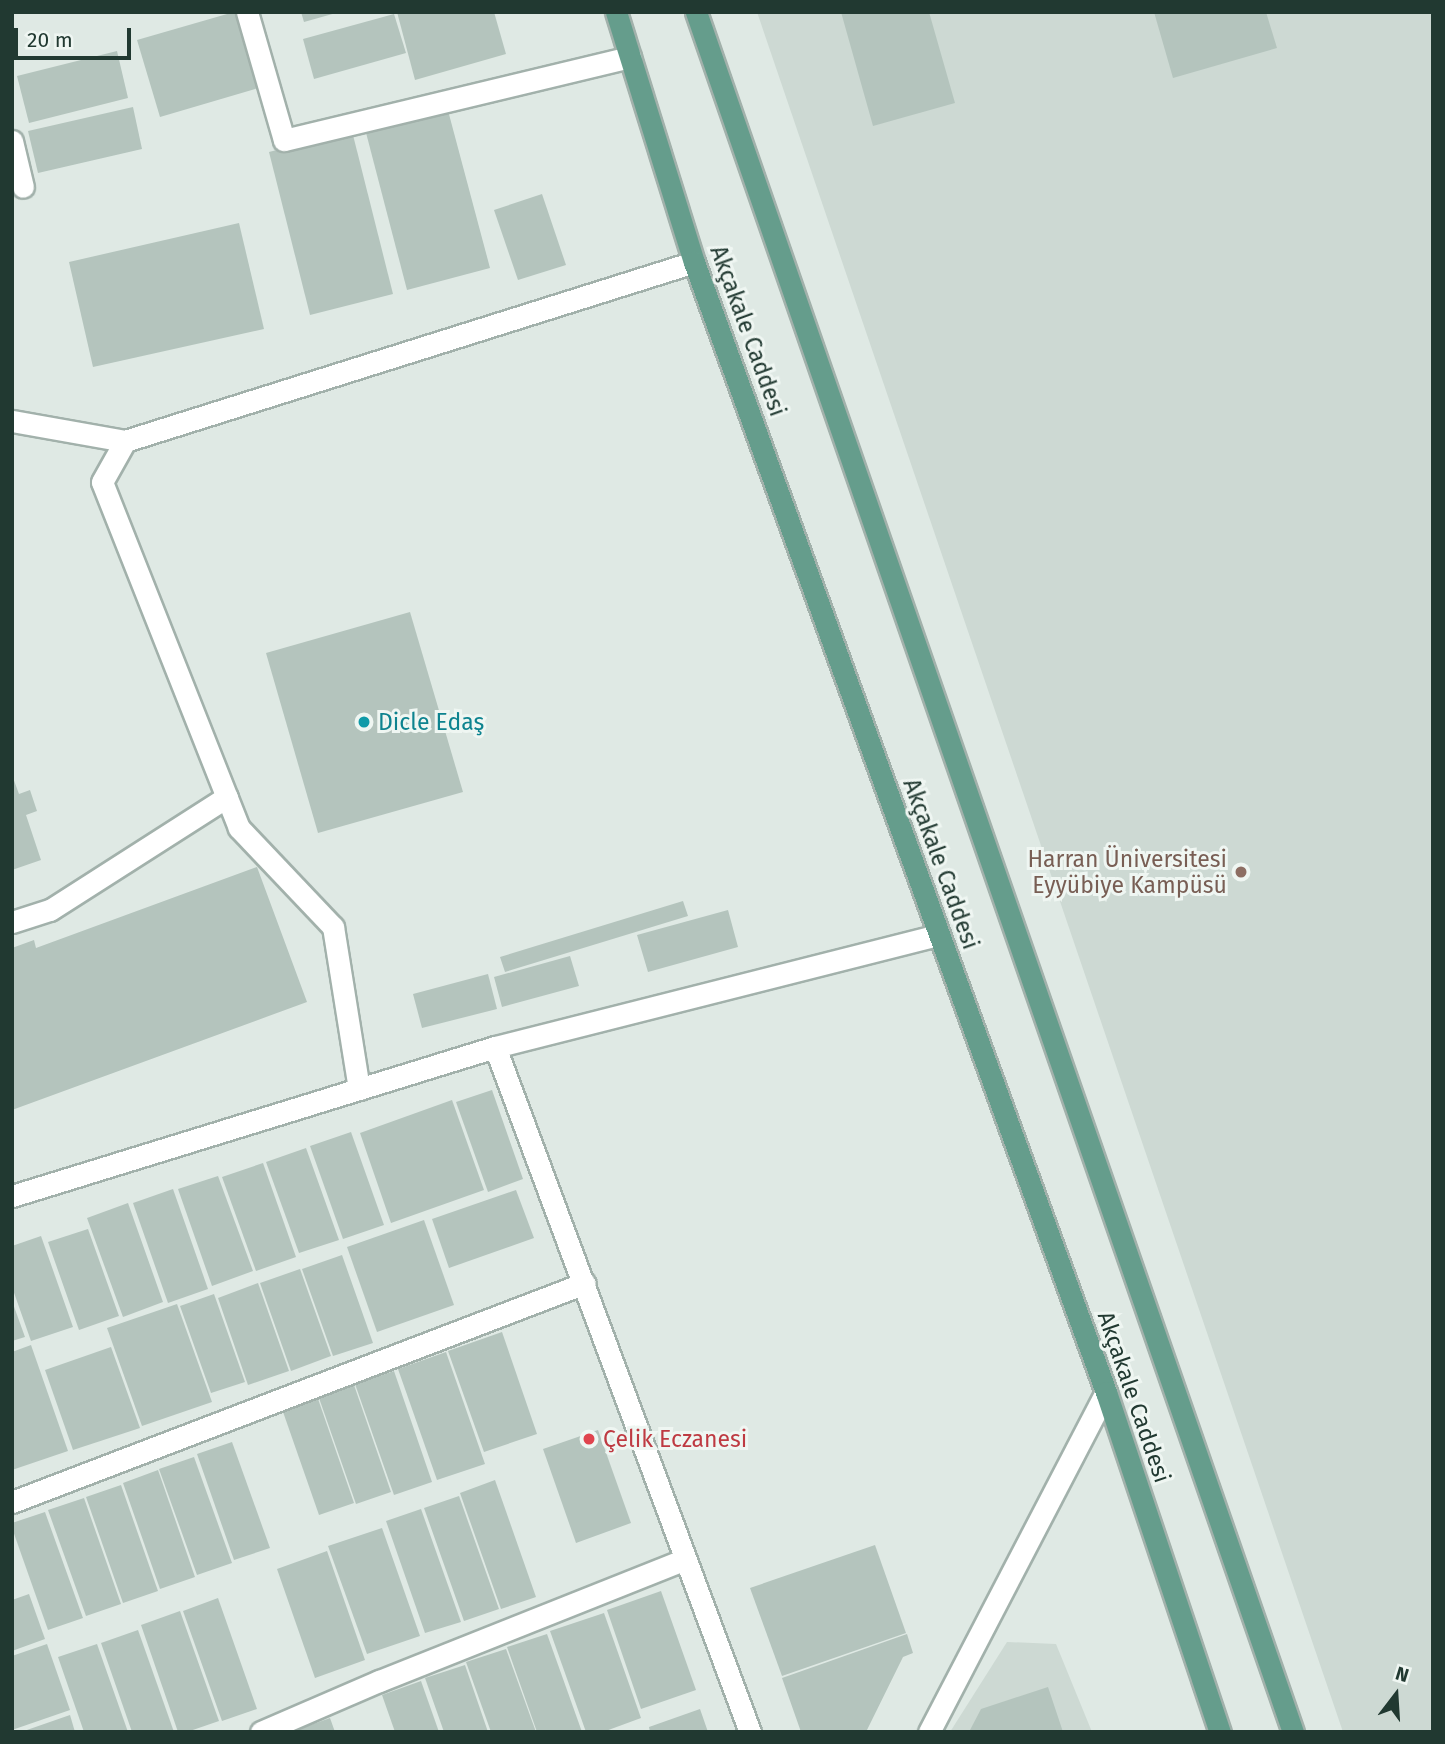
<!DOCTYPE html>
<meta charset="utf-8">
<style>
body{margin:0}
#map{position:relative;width:1445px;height:1744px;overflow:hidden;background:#dfe9e4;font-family:"Fira Sans",sans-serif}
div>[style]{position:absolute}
.built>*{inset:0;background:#cdd9d3}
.building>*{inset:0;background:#b4c4bd}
.roads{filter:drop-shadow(2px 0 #a2b1ab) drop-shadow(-2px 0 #a2b1ab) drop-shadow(0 2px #a2b1ab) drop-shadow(0 -2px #a2b1ab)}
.service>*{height:21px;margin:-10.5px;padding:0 10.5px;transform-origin:10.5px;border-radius:10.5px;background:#fff}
.minor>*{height:21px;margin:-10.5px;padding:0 10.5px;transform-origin:10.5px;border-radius:10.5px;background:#fff}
.tertiary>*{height:21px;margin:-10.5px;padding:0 10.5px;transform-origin:10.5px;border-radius:10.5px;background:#fff}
.primary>*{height:21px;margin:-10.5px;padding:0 10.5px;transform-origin:10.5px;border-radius:10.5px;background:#659d8c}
.dots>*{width:19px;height:19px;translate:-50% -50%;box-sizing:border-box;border:4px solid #eff6f2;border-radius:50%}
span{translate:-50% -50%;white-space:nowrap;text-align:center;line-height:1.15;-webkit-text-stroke:6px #eff6f2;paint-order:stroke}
.street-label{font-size:23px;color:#213931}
.culture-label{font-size:23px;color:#0d838f}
.left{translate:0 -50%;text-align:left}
.education-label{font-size:23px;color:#785e54}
.right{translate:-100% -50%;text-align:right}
.health-label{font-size:23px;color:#be3a42}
.frame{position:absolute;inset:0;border:14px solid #213931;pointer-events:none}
.north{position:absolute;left:1361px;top:1660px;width:70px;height:70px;-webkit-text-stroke:5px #eff6f2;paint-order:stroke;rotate:17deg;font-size:19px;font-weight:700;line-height:28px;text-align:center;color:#213931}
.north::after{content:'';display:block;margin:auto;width:24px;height:32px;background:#213931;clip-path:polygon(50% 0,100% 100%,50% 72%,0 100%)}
.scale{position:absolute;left:14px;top:28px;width:117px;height:32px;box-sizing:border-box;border:4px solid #213931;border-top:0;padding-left:9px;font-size:21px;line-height:24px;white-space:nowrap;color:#213931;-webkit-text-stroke:5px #eff6f2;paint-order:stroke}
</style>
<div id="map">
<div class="built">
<i style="clip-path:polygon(757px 12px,1433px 12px,1433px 1732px,1343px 1732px)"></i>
<i style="clip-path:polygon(1007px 1642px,1056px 1644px,1092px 1732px,950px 1732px)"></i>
</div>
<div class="building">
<i style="clip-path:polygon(234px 12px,244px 12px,265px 86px,160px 117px,137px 40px)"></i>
<i style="clip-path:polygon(301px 12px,336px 12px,336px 13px,304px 22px)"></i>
<i style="clip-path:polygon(397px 12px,494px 12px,506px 54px,415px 80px)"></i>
<i style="clip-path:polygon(841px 12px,929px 12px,955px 103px,873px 126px)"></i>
<i style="clip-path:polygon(1154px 12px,1266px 12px,1277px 48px,1173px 78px)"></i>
<i style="clip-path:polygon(394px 14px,406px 53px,314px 79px,303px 39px)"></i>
<i style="clip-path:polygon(117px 51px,128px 98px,29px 123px,17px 76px)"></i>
<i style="clip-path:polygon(446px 103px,490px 268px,407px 290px,364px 125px)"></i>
<i style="clip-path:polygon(133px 107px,142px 149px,38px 173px,28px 131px)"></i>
<i style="clip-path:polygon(352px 131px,393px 294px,310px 315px,269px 152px)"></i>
<i style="clip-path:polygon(542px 194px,566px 265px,518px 280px,494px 210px)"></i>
<i style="clip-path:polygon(239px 223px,264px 329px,93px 367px,69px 262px)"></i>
<i style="clip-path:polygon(410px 612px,463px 792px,318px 833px,266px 653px)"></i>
<i style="clip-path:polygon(12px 775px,19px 794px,30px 790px,37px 811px,26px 815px,41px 860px,12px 870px)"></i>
<i style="clip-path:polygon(257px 867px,307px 1002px,12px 1110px,12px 948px,34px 940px,36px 948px)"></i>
<i style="clip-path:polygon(683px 901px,688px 916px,505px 972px,500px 957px)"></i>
<i style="clip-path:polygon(728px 910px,738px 947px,648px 972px,637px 935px)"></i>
<i style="clip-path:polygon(570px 956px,579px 986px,502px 1007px,494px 977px)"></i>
<i style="clip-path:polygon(488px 974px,497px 1009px,422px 1028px,413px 994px)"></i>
<i style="clip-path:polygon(492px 1090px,523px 1179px,488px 1192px,456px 1102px)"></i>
<i style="clip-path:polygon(452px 1100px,484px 1190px,391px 1223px,360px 1133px)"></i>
<i style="clip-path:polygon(351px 1132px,384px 1225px,343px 1239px,310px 1146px)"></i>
<i style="clip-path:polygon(306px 1148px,339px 1240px,299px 1253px,266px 1162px)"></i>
<i style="clip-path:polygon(263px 1163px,296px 1257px,256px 1271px,222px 1177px)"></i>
<i style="clip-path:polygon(218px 1176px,253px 1271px,212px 1286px,178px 1189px)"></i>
<i style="clip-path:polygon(173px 1189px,208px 1289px,168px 1303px,133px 1203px)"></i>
<i style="clip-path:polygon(516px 1190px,534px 1238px,449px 1268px,432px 1219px)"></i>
<i style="clip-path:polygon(128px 1203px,163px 1302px,123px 1317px,87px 1218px)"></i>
<i style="clip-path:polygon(424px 1220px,454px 1305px,377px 1332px,347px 1247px)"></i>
<i style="clip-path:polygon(88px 1229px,119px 1316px,79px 1330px,48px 1242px)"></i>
<i style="clip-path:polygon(41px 1236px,73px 1327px,31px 1341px,12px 1287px,12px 1246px)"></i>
<i style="clip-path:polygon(342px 1255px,373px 1343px,333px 1356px,302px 1269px)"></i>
<i style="clip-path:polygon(300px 1269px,331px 1356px,291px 1371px,260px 1283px)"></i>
<i style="clip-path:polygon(258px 1283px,289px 1371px,248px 1385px,218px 1298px)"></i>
<i style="clip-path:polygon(214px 1294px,245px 1382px,211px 1393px,180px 1306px)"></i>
<i style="clip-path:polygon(12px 1301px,25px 1337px,12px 1341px)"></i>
<i style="clip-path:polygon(177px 1304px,212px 1402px,142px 1426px,107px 1328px)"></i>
<i style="clip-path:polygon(502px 1332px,537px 1434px,484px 1452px,448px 1351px)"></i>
<i style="clip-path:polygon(31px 1345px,68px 1451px,12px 1470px,12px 1352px)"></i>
<i style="clip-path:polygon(111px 1347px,140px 1428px,73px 1450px,45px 1370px)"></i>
<i style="clip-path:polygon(446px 1352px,485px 1464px,437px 1480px,398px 1369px)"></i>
<i style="clip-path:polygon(394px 1371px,432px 1482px,394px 1495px,355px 1384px)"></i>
<i style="clip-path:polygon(354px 1385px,391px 1492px,356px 1504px,319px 1398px)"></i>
<i style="clip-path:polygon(317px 1396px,354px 1503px,319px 1515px,282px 1409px)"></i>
<i style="clip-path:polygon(598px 1430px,631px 1523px,576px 1543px,543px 1449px)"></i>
<i style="clip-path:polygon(232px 1442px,270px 1548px,234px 1560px,197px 1454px)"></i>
<i style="clip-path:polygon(194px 1457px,232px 1563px,197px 1575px,159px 1469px)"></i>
<i style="clip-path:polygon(158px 1470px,195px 1577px,160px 1589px,123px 1483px)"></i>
<i style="clip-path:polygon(495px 1480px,536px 1597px,501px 1609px,460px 1493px)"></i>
<i style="clip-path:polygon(121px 1485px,158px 1591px,123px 1603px,86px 1497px)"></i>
<i style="clip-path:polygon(459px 1496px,499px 1609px,464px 1621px,424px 1508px)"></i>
<i style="clip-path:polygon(84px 1498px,121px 1604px,86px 1616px,48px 1510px)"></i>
<i style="clip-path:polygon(421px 1509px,461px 1622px,425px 1633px,386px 1521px)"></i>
<i style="clip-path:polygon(45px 1512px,83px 1618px,48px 1630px,12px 1528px,12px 1523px)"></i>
<i style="clip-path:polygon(382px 1528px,420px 1636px,367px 1654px,328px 1546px)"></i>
<i style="clip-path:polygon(875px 1545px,906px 1633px,782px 1676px,750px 1588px)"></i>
<i style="clip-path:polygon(327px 1551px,365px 1660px,315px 1678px,277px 1569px)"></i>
<i style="clip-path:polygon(661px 1591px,696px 1690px,641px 1709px,607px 1610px)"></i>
<i style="clip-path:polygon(29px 1594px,45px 1639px,12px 1651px,12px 1600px)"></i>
<i style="clip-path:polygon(218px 1598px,257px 1709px,222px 1721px,183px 1611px)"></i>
<i style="clip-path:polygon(180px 1611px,219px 1721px,187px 1732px,178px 1732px,141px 1625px)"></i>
<i style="clip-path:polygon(604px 1613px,641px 1718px,603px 1732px,586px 1732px,550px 1631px)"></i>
<i style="clip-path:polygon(138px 1630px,174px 1732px,132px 1732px,101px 1643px)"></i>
<i style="clip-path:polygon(547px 1634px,582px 1732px,537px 1732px,507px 1647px)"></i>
<i style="clip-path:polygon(907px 1634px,913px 1653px,903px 1657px,866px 1732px,801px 1732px,782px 1678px)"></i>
<i style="clip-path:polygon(47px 1644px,70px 1710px,12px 1730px,12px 1656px)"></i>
<i style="clip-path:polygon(97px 1644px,128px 1732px,84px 1732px,58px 1657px)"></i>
<i style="clip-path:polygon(506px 1649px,536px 1732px,491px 1732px,466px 1662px)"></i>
<i style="clip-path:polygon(465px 1665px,488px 1732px,444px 1732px,425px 1678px)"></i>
<i style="clip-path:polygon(421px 1681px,439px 1732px,395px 1732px,382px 1695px)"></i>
<i style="clip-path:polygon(1048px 1687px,1063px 1732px,969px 1732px,981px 1709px)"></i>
<i style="clip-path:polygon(700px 1709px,708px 1732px,650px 1732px,649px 1727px)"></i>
<i style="clip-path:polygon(70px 1715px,75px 1732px,24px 1732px,24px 1731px)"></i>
<i style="clip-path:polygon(330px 1718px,335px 1732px,294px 1732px,294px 1731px)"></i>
</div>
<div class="roads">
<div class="service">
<i style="left:12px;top:421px;width:115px;rotate:10deg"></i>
</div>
<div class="minor">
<i style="left:247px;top:12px;width:133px;rotate:73.9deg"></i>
<i style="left:284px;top:140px;width:356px;rotate:-13.5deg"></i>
<i style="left:12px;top:141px;width:47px;rotate:76.6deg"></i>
<i style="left:12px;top:922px;width:40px;rotate:-18deg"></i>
<i style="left:50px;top:910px;width:210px;rotate:-32.6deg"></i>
<i style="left:495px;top:1047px;width:458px;rotate:-14.2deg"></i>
<i style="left:359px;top:1089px;width:164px;rotate:-99.1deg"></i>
<i style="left:333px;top:927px;width:137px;rotate:-133.5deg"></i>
<i style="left:239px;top:828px;width:372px;rotate:-111.6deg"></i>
<i style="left:102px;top:482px;width:47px;rotate:-60.7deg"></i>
<i style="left:125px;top:441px;width:596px;rotate:-17.46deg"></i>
<i style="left:12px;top:1196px;width:505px;rotate:-17.14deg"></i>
<i style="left:495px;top:1047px;width:731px;rotate:69.58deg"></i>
<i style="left:12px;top:1502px;width:613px;rotate:-20.92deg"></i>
<i style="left:261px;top:1732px;width:129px;rotate:-23.4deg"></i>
<i style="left:379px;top:1681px;width:329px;rotate:-21.7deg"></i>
</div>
<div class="tertiary">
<i style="left:929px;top:1732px;width:383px;rotate:-62.5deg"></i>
</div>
<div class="primary">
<i style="left:616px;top:12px;width:262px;rotate:72.7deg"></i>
<i style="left:694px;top:262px;width:1203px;rotate:69.97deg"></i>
<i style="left:1106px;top:1392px;width:359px;rotate:71.5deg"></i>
<i style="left:696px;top:12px;width:1821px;rotate:70.86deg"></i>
</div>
</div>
<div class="dots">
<i style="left:364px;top:722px;background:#0f9aa8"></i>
<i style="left:1241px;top:872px;background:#8d6e63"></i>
<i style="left:589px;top:1439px;background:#e0444e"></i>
</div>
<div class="street-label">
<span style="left:748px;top:331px;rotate:70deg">Akçakale Caddesi</span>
<span style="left:941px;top:864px;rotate:70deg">Akçakale Caddesi</span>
<span style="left:1134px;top:1397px;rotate:71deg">Akçakale Caddesi</span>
</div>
<div class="culture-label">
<span class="left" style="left:378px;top:722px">Dicle Edaş</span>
</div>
<div class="education-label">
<span class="right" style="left:1227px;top:872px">Harran Üniversitesi<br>Eyyübiye Kampüsü</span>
</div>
<div class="health-label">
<span class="left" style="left:603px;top:1439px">Çelik Eczanesi</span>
</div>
<div class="frame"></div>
<div class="north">N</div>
<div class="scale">20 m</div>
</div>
